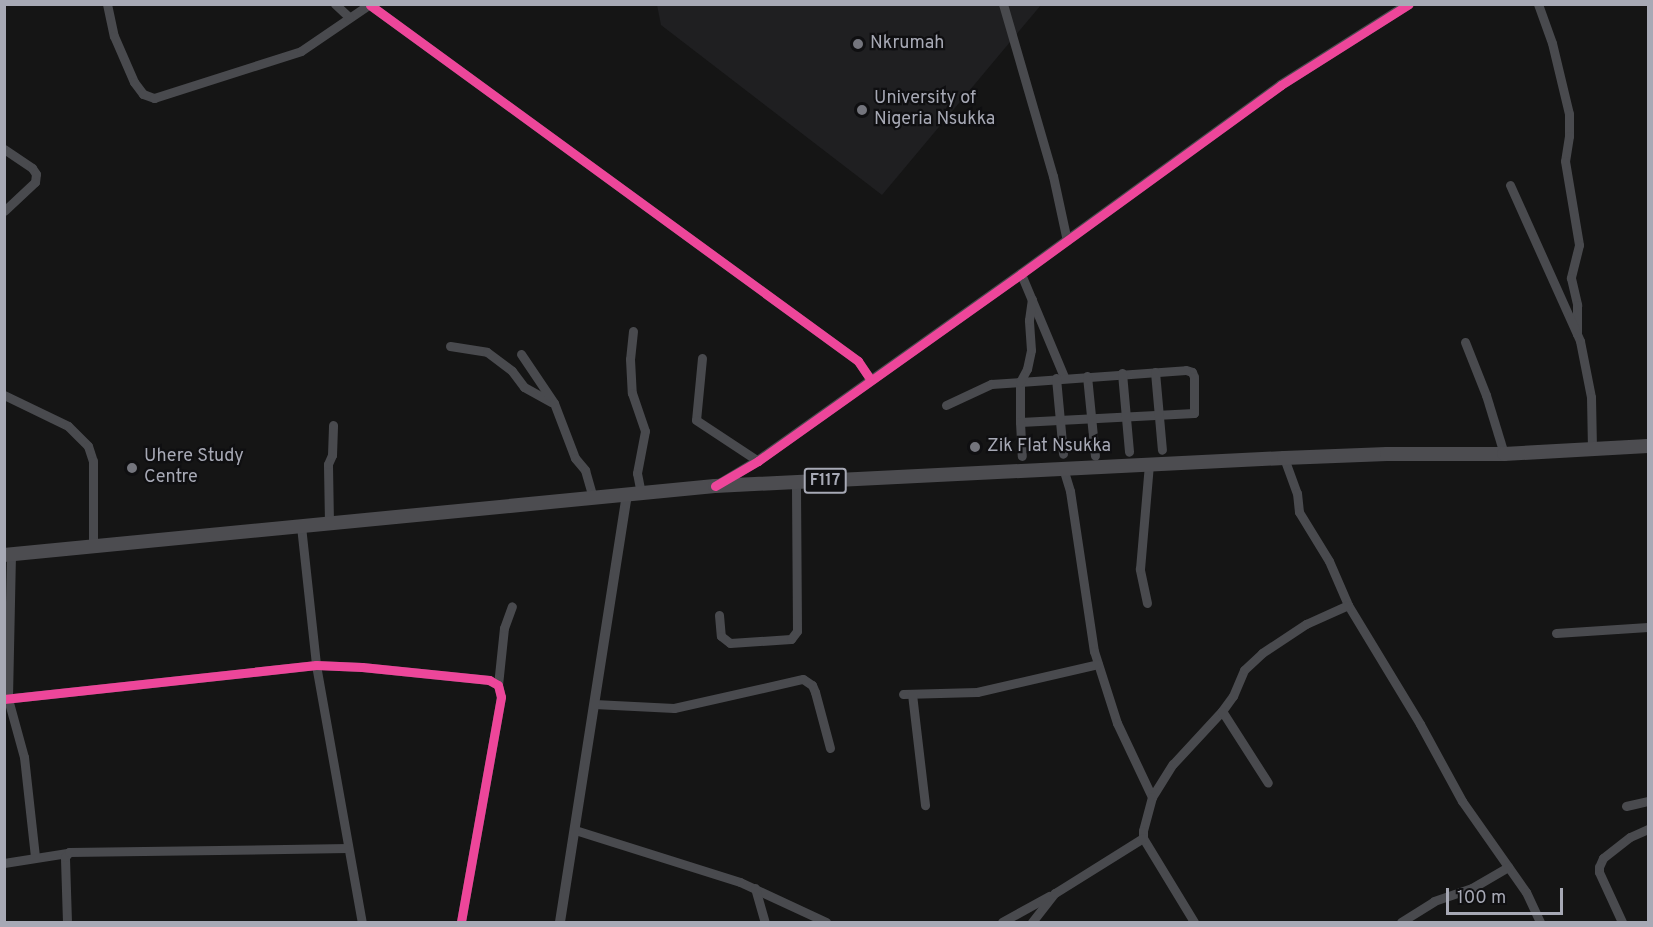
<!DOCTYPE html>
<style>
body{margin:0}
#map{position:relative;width:1653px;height:927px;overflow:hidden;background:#151515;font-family:Overpass,sans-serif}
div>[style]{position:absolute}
.built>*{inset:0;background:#1f1f21}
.minor>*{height:9px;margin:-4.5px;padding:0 4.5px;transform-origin:4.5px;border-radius:4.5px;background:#494a4e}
.tertiary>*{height:10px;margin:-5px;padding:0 5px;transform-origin:5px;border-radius:5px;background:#494a4e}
.primary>*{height:14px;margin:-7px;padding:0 7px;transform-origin:7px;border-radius:7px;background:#4c4c50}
.cycleway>*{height:9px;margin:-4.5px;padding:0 4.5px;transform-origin:4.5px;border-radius:4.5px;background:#ed469a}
.dots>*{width:16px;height:16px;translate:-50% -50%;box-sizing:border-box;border:3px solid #0f0f11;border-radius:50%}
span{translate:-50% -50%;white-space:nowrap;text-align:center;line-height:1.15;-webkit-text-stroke:4.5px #0f0f11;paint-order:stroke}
.shield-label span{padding:2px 4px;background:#0f0f11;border:2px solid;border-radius:4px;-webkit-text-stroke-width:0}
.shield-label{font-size:16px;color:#a7a9b5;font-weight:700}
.poi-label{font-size:18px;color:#a7a9b5}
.left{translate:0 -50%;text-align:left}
.frame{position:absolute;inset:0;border:6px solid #a7a9b5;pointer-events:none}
.scale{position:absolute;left:1446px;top:888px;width:117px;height:27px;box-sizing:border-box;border:3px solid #a7a9b5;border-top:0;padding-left:8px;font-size:18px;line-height:21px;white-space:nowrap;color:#a7a9b5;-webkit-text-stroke:4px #0f0f11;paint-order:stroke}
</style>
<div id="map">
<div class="built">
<i style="clip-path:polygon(657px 5px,1041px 5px,882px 195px,661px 25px)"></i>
</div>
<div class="minor">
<i style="left:107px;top:4px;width:33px;rotate:78deg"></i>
<i style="left:114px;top:36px;width:50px;rotate:66.5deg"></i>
<i style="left:134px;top:82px;width:15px;rotate:53deg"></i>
<i style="left:143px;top:94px;width:12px;rotate:20deg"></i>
<i style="left:154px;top:98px;width:154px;rotate:-17.7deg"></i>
<i style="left:301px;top:51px;width:83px;rotate:-34.3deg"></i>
<i style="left:335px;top:4px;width:19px;rotate:43deg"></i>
<i style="left:1003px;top:4px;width:179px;rotate:73.8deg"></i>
<i style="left:1053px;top:176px;width:66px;rotate:77.8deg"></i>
<i style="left:1538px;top:4px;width:41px;rotate:70.3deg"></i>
<i style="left:1552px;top:43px;width:73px;rotate:76.5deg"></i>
<i style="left:1569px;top:114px;width:22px;rotate:90deg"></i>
<i style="left:1569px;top:136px;width:25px;rotate:99deg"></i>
<i style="left:1565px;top:161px;width:85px;rotate:80.5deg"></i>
<i style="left:1579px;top:245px;width:34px;rotate:104deg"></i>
<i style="left:1571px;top:278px;width:28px;rotate:77deg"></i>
<i style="left:1577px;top:305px;width:29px;rotate:90deg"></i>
<i style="left:370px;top:5px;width:604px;rotate:36.11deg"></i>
<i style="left:858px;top:361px;width:23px;rotate:56deg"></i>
<i style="left:4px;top:149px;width:34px;rotate:34deg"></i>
<i style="left:32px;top:168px;width:7px;rotate:56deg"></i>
<i style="left:36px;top:174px;width:8px;rotate:97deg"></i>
<i style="left:35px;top:182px;width:42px;rotate:136.9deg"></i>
<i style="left:1510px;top:185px;width:171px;rotate:65.8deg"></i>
<i style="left:1580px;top:341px;width:57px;rotate:78.9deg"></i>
<i style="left:1591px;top:397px;width:52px;rotate:88.9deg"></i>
<i style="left:1021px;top:274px;width:112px;rotate:67.3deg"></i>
<i style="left:633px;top:331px;width:28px;rotate:96deg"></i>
<i style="left:630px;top:359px;width:34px;rotate:87deg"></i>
<i style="left:632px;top:393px;width:40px;rotate:71.1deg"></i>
<i style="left:645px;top:431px;width:43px;rotate:100.8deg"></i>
<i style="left:637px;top:473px;width:20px;rotate:79deg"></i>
<i style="left:1465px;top:342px;width:57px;rotate:68.4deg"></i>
<i style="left:1486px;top:395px;width:62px;rotate:73deg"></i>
<i style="left:450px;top:346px;width:37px;rotate:9deg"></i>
<i style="left:487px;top:352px;width:31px;rotate:37deg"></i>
<i style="left:512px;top:371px;width:20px;rotate:53deg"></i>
<i style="left:524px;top:387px;width:31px;rotate:29deg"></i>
<i style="left:521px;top:354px;width:59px;rotate:56deg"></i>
<i style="left:554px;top:403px;width:59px;rotate:69.1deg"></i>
<i style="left:575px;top:458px;width:16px;rotate:50deg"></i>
<i style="left:585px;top:470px;width:29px;rotate:74deg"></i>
<i style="left:702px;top:358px;width:62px;rotate:95.5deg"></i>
<i style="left:696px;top:420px;width:74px;rotate:33.5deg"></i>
<i style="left:1186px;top:370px;width:6px;rotate:18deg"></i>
<i style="left:1192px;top:372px;width:5px;rotate:68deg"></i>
<i style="left:1194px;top:377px;width:36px;rotate:90deg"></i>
<i style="left:1194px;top:413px;width:174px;rotate:177deg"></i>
<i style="left:1020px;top:422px;width:40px;rotate:-90deg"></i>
<i style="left:1020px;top:382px;width:166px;rotate:-4.1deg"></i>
<i style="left:1155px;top:372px;width:78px;rotate:84.9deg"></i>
<i style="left:1122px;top:373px;width:79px;rotate:84.9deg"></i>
<i style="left:1087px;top:376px;width:80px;rotate:84.3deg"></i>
<i style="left:1056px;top:378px;width:76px;rotate:84.7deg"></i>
<i style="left:4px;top:395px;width:71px;rotate:25.8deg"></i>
<i style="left:68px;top:426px;width:28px;rotate:45deg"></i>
<i style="left:88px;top:446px;width:16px;rotate:72deg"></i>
<i style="left:93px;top:461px;width:85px;rotate:90deg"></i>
<i style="left:946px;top:405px;width:50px;rotate:-25deg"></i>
<i style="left:991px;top:384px;width:29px;rotate:-4deg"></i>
<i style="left:1020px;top:382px;width:15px;rotate:-62deg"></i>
<i style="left:1027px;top:369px;width:19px;rotate:-78deg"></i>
<i style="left:1031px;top:350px;width:30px;rotate:-94deg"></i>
<i style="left:1029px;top:320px;width:21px;rotate:-82deg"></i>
<i style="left:1020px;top:422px;width:34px;rotate:87deg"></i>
<i style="left:1284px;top:458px;width:37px;rotate:70deg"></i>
<i style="left:1297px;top:493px;width:19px;rotate:84deg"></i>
<i style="left:1299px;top:512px;width:57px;rotate:58.5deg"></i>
<i style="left:1329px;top:561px;width:48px;rotate:66.6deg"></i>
<i style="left:1348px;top:605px;width:139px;rotate:58.8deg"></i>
<i style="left:1420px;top:724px;width:88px;rotate:61.4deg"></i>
<i style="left:1462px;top:801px;width:111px;rotate:54.9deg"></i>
<i style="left:1526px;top:892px;width:33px;rotate:65deg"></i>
<i style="left:1063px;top:468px;width:24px;rotate:73deg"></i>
<i style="left:1070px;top:491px;width:162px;rotate:81.5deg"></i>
<i style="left:1094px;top:651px;width:76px;rotate:72.3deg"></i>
<i style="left:1117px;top:723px;width:82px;rotate:64.7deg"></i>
<i style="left:1152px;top:797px;width:39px;rotate:-58deg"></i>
<i style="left:1173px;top:764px;width:72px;rotate:-47.2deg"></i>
<i style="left:1222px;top:711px;width:19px;rotate:-54deg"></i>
<i style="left:1233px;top:696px;width:28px;rotate:-67deg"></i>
<i style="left:1244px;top:670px;width:25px;rotate:-43deg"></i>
<i style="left:1262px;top:653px;width:53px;rotate:-33.4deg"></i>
<i style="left:1306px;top:624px;width:46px;rotate:-24.3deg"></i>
<i style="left:329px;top:523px;width:59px;rotate:-91deg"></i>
<i style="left:328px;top:464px;width:10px;rotate:-66deg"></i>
<i style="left:332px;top:455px;width:30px;rotate:-88deg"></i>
<i style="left:301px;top:526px;width:140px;rotate:83.8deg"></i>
<i style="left:316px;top:665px;width:261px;rotate:79.9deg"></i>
<i style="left:11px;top:554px;width:145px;rotate:91.2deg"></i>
<i style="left:8px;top:699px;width:60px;rotate:74.6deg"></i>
<i style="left:24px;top:757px;width:101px;rotate:83.7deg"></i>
<i style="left:1147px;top:603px;width:35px;rotate:-102deg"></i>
<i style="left:1140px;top:569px;width:105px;rotate:-85.1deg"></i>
<i style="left:719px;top:615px;width:21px;rotate:85deg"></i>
<i style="left:721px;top:636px;width:11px;rotate:38deg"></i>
<i style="left:730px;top:643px;width:61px;rotate:-3.8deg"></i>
<i style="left:791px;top:639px;width:10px;rotate:-53deg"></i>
<i style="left:797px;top:631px;width:148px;rotate:-90.4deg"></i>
<i style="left:1556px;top:633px;width:92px;rotate:-3.7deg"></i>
<i style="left:498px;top:685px;width:57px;rotate:-84deg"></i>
<i style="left:504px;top:628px;width:23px;rotate:-70deg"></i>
<i style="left:903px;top:694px;width:74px;rotate:-1.5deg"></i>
<i style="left:977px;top:692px;width:124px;rotate:-13deg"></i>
<i style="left:912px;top:694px;width:112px;rotate:83.3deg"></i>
<i style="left:4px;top:699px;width:314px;rotate:-6.2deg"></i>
<i style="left:316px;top:665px;width:46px;rotate:2.5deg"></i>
<i style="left:362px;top:667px;width:128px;rotate:5.8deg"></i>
<i style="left:489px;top:680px;width:10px;rotate:29deg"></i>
<i style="left:498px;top:685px;width:12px;rotate:76deg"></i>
<i style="left:501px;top:697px;width:229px;rotate:100.1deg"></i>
<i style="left:594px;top:704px;width:80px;rotate:2.9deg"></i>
<i style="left:674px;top:708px;width:132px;rotate:-12.7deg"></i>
<i style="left:803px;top:679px;width:11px;rotate:34deg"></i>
<i style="left:812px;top:685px;width:8px;rotate:67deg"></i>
<i style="left:815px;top:692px;width:58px;rotate:75deg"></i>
<i style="left:1222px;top:711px;width:85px;rotate:57.4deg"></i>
<i style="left:1152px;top:797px;width:35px;rotate:105deg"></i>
<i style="left:1143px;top:831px;width:7px;rotate:90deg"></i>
<i style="left:1143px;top:838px;width:98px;rotate:58.7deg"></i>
<i style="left:1626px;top:806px;width:23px;rotate:-13deg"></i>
<i style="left:575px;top:830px;width:173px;rotate:17.5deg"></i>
<i style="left:740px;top:882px;width:95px;rotate:24.9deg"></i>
<i style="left:4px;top:863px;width:64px;rotate:-9deg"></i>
<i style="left:755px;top:888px;width:35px;rotate:74deg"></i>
<i style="left:67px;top:922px;width:65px;rotate:-91.8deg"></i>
<i style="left:65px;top:857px;width:6px;rotate:-51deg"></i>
<i style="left:69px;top:852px;width:279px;rotate:-0.8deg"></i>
<i style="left:1002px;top:922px;width:54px;rotate:-29deg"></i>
<i style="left:1032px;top:922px;width:37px;rotate:-52deg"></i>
<i style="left:1055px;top:893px;width:104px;rotate:-32deg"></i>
<i style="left:1401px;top:922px;width:39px;rotate:-32deg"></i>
<i style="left:1434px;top:901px;width:40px;rotate:-18.9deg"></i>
<i style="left:1472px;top:888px;width:42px;rotate:-30.3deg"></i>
<i style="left:1622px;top:922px;width:55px;rotate:-114.7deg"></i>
<i style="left:1599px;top:872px;width:5px;rotate:-90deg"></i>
<i style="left:1599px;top:867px;width:10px;rotate:-66deg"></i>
<i style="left:1603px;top:858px;width:34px;rotate:-38deg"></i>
<i style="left:1630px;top:837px;width:20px;rotate:-24deg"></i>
</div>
<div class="tertiary">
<i style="left:718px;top:485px;width:47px;rotate:-31deg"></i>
<i style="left:758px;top:461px;width:323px;rotate:-35.4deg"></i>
<i style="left:1021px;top:274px;width:321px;rotate:-36deg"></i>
<i style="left:1281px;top:85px;width:151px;rotate:-32.3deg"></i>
<i style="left:560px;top:922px;width:433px;rotate:-81.1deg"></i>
</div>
<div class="primary">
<i style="left:4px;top:555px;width:714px;rotate:-5.54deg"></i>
<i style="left:715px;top:486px;width:570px;rotate:-2.82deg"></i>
<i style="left:1284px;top:458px;width:103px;rotate:-2.2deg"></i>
<i style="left:1387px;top:454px;width:117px"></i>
<i style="left:1504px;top:454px;width:144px;rotate:-3.2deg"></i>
</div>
<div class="cycleway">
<i style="left:370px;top:5px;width:604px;rotate:36.11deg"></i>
<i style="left:858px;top:361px;width:23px;rotate:56deg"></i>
<i style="left:715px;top:486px;width:50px;rotate:-30.2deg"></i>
<i style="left:758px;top:461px;width:323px;rotate:-35.4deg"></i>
<i style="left:1021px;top:274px;width:321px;rotate:-36deg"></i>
<i style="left:1281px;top:85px;width:151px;rotate:-32.3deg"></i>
<i style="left:4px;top:699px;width:314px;rotate:-6.2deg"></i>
<i style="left:316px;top:665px;width:46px;rotate:2.5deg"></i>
<i style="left:362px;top:667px;width:128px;rotate:5.8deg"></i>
<i style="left:489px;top:680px;width:10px;rotate:29deg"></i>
<i style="left:498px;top:685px;width:12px;rotate:76deg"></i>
<i style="left:501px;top:697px;width:229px;rotate:100.1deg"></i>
</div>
<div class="dots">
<i style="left:858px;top:44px;background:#74757d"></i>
<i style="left:862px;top:110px;background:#74757d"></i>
<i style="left:975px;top:447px;background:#74757d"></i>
<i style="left:132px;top:468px;background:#74757d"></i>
</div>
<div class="shield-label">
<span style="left:825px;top:481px">F117</span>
</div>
<div class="poi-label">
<span class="left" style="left:870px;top:44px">Nkrumah</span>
<span class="left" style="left:874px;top:110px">University of<br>Nigeria Nsukka</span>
<span class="left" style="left:987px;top:447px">Zik Flat Nsukka</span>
<span class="left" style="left:144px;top:468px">Uhere Study<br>Centre</span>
</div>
<div class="frame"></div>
<div class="scale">100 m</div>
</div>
